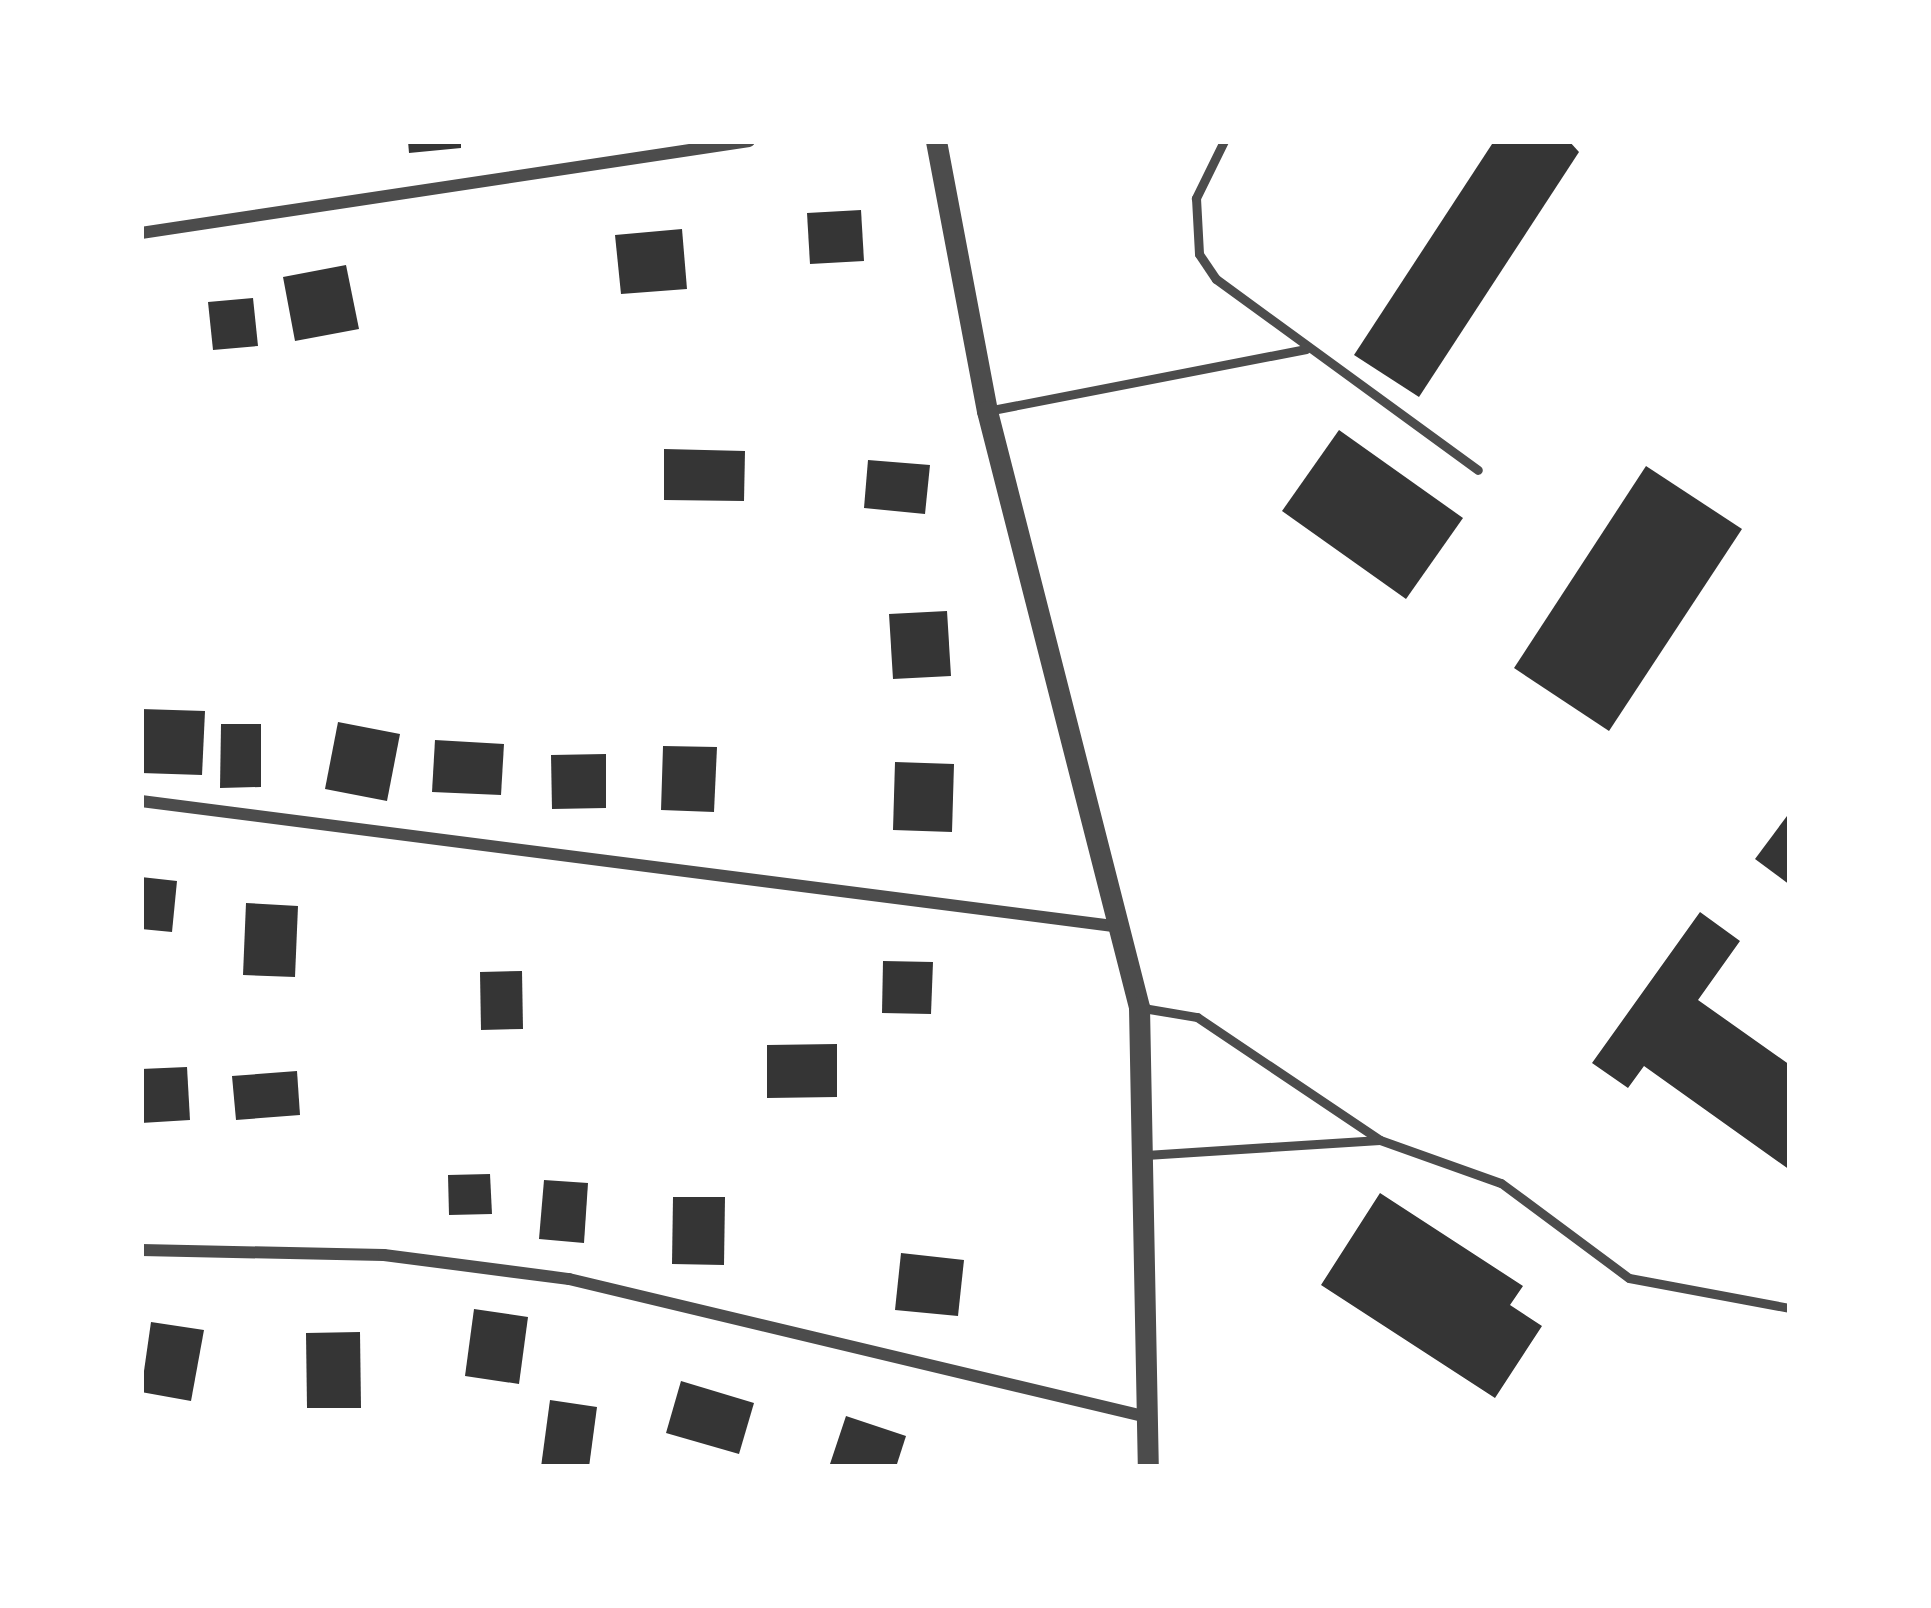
<!DOCTYPE html>
<style>
body{margin:0}
#map{position:relative;width:1931px;height:1608px;overflow:hidden;background:#fff;font-family:"PT Sans Narrow",sans-serif}
div>[style]{position:absolute}
.building>*{inset:0;background:#353535}
.service>*{height:9px;margin:-4.5px;padding:0 4.5px;transform-origin:4.5px;border-radius:4.5px;background:#4c4c4c}
.minor>*{height:12px;margin:-6px;padding:0 6px;transform-origin:6px;border-radius:6px;background:#4c4c4c}
.tertiary>*{height:21px;margin:-10.5px;padding:0 10.5px;transform-origin:10.5px;border-radius:10.5px;background:#4c4c4c}
span{translate:-50% -50%;white-space:nowrap;text-align:center;line-height:1.15;-webkit-text-stroke:9px #fff;paint-order:stroke}
.frame{position:absolute;inset:0;border:144px solid #fff;pointer-events:none}
</style>
<div id="map">
<div class="building">
<i style="clip-path:polygon(408px 141px,461px 141px,461px 148px,409px 153px)"></i>
<i style="clip-path:polygon(1494px 141px,1569px 141px,1579px 152px,1419px 397px,1354px 355px)"></i>
<i style="clip-path:polygon(861px 210px,864px 261px,810px 264px,807px 213px)"></i>
<i style="clip-path:polygon(682px 229px,687px 289px,621px 294px,615px 235px)"></i>
<i style="clip-path:polygon(346px 265px,359px 329px,295px 341px,283px 277px)"></i>
<i style="clip-path:polygon(253px 298px,258px 346px,213px 350px,208px 302px)"></i>
<i style="clip-path:polygon(1339px 430px,1463px 518px,1406px 599px,1282px 511px)"></i>
<i style="clip-path:polygon(664px 449px,745px 451px,744px 501px,664px 500px)"></i>
<i style="clip-path:polygon(868px 460px,930px 465px,925px 514px,864px 508px)"></i>
<i style="clip-path:polygon(1646px 466px,1742px 529px,1609px 731px,1514px 668px)"></i>
<i style="clip-path:polygon(947px 611px,951px 676px,893px 679px,889px 614px)"></i>
<i style="clip-path:polygon(141px 709px,205px 711px,202px 775px,141px 773px)"></i>
<i style="clip-path:polygon(338px 722px,400px 734px,387px 801px,325px 789px)"></i>
<i style="clip-path:polygon(221px 724px,261px 724px,261px 787px,220px 788px)"></i>
<i style="clip-path:polygon(435px 740px,504px 744px,501px 795px,432px 792px)"></i>
<i style="clip-path:polygon(663px 746px,717px 747px,714px 812px,661px 810px)"></i>
<i style="clip-path:polygon(606px 754px,606px 808px,552px 809px,551px 755px)"></i>
<i style="clip-path:polygon(895px 762px,954px 764px,952px 832px,893px 830px)"></i>
<i style="clip-path:polygon(1790px 812px,1790px 885px,1755px 859px)"></i>
<i style="clip-path:polygon(141px 877px,177px 881px,172px 932px,141px 929px)"></i>
<i style="clip-path:polygon(246px 903px,298px 906px,295px 977px,243px 975px)"></i>
<i style="clip-path:polygon(1700px 912px,1740px 941px,1698px 1000px,1790px 1065px,1790px 1170px,1644px 1066px,1628px 1088px,1592px 1063px)"></i>
<i style="clip-path:polygon(883px 961px,933px 962px,931px 1014px,882px 1013px)"></i>
<i style="clip-path:polygon(522px 971px,523px 1029px,481px 1030px,480px 972px)"></i>
<i style="clip-path:polygon(837px 1044px,837px 1097px,767px 1098px,767px 1045px)"></i>
<i style="clip-path:polygon(187px 1067px,190px 1120px,141px 1123px,141px 1069px)"></i>
<i style="clip-path:polygon(297px 1071px,300px 1115px,236px 1120px,232px 1076px)"></i>
<i style="clip-path:polygon(490px 1174px,492px 1214px,449px 1215px,448px 1175px)"></i>
<i style="clip-path:polygon(544px 1180px,588px 1183px,584px 1243px,539px 1239px)"></i>
<i style="clip-path:polygon(1380px 1193px,1523px 1286px,1510px 1305px,1542px 1326px,1495px 1398px,1321px 1285px)"></i>
<i style="clip-path:polygon(673px 1197px,725px 1197px,724px 1265px,672px 1264px)"></i>
<i style="clip-path:polygon(901px 1253px,964px 1260px,958px 1316px,895px 1310px)"></i>
<i style="clip-path:polygon(474px 1309px,528px 1317px,519px 1384px,465px 1376px)"></i>
<i style="clip-path:polygon(151px 1322px,204px 1330px,191px 1401px,141px 1392px)"></i>
<i style="clip-path:polygon(360px 1332px,361px 1408px,307px 1408px,306px 1333px)"></i>
<i style="clip-path:polygon(681px 1381px,754px 1403px,739px 1454px,666px 1433px)"></i>
<i style="clip-path:polygon(550px 1400px,597px 1407px,589px 1467px,541px 1467px)"></i>
<i style="clip-path:polygon(846px 1416px,906px 1436px,896px 1467px,829px 1467px)"></i>
</div>
<div class="service">
<i style="left:1224px;top:141px;width:64px;rotate:116.2deg"></i>
<i style="left:1196px;top:198px;width:56px;rotate:86.9deg"></i>
<i style="left:1199px;top:254px;width:30px;rotate:56deg"></i>
<i style="left:1216px;top:279px;width:324px;rotate:36.1deg"></i>
<i style="left:987px;top:411px;width:325px;rotate:-11deg"></i>
<i style="left:1143px;top:1008px;width:55px;rotate:9.5deg"></i>
<i style="left:1197px;top:1017px;width:220px;rotate:33.9deg"></i>
<i style="left:1146px;top:1155px;width:234px;rotate:-3.7deg"></i>
<i style="left:1380px;top:1140px;width:128px;rotate:19.6deg"></i>
<i style="left:1501px;top:1183px;width:159px;rotate:36.6deg"></i>
<i style="left:1629px;top:1278px;width:164px;rotate:10.6deg"></i>
</div>
<div class="minor">
<i style="left:141px;top:233px;width:615px;rotate:-8.6deg"></i>
<i style="left:141px;top:801px;width:988px;rotate:7.33deg"></i>
<i style="left:141px;top:1250px;width:243px;rotate:1.2deg"></i>
<i style="left:384px;top:1255px;width:187px;rotate:7.4deg"></i>
<i style="left:569px;top:1279px;width:594px;rotate:13.43deg"></i>
</div>
<div class="tertiary">
<i style="left:936px;top:141px;width:275px;rotate:79.3deg"></i>
<i style="left:987px;top:411px;width:615px;rotate:75.69deg"></i>
<i style="left:1139px;top:1007px;width:460px;rotate:88.9deg"></i>
</div>
<div class="frame"></div>
</div>
